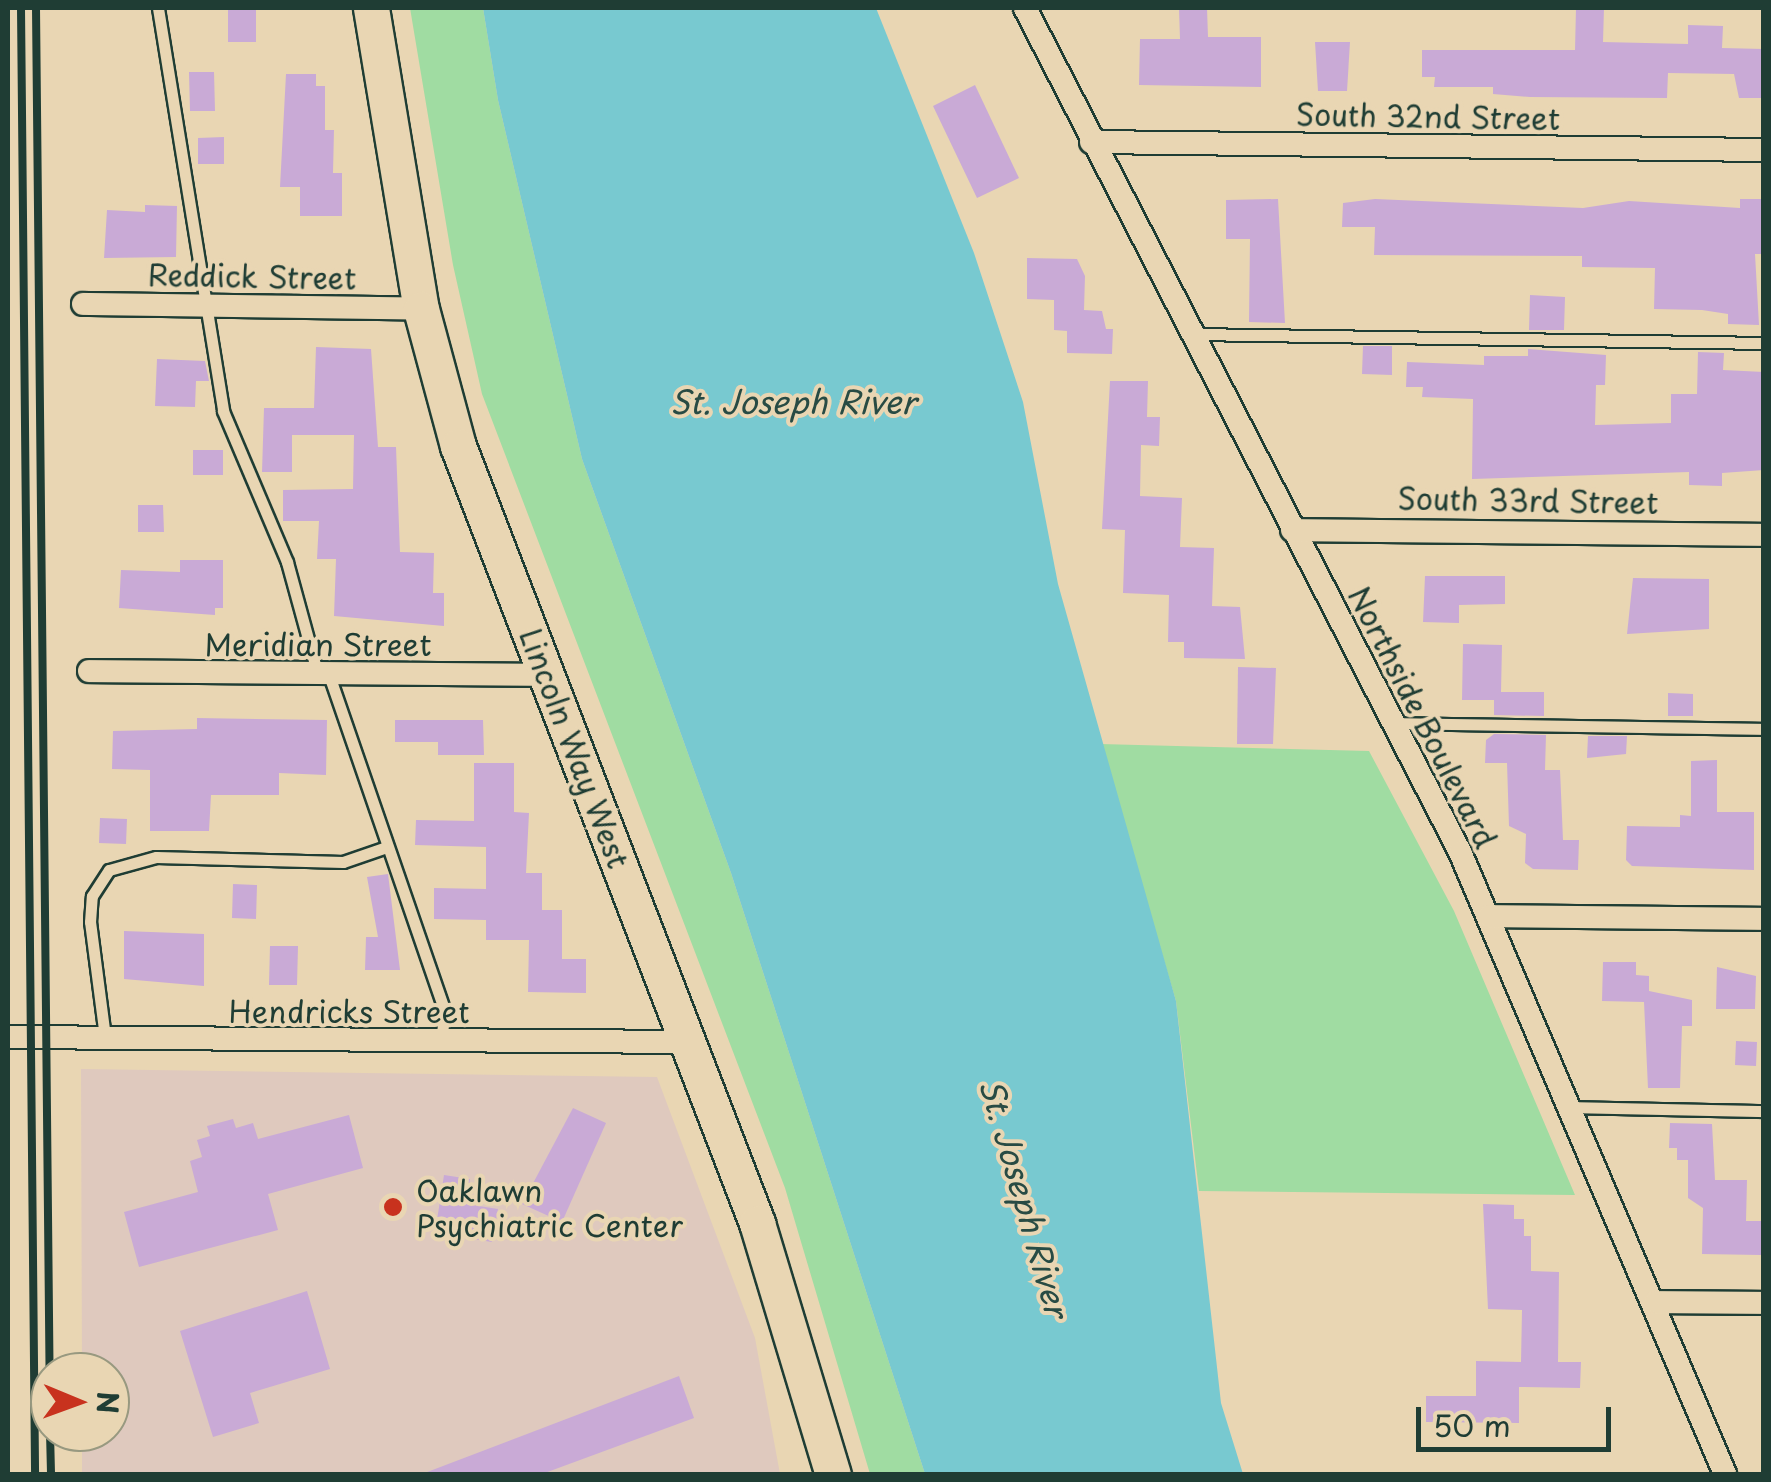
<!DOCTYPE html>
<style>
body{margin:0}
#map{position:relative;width:1771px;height:1482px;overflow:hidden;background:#e9d6b3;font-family:"Playpen Sans",sans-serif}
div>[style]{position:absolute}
.built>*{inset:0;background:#dfc9be}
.green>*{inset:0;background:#a0dca2}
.water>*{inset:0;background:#78c9d0}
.building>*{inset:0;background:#c9aad6}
.roads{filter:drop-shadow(2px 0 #1f3d34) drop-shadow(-2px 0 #1f3d34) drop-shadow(0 2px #1f3d34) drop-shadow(0 -2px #1f3d34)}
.lane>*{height:11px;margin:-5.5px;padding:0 5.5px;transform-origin:5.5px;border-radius:5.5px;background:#e9d6b3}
.street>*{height:22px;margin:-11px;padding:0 11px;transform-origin:11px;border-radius:11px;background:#e9d6b3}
.primary>*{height:35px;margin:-17.5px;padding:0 17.5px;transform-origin:17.5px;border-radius:17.5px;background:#e9d6b3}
.rail>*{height:8px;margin:-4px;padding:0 4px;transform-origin:4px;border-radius:4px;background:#1f3d34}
.dots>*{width:28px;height:28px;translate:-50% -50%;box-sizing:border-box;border:5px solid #e9d6b3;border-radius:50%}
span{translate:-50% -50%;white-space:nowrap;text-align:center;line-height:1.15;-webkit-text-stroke:8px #e9d6b3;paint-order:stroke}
.street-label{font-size:30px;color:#1f3d34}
.poi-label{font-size:30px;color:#1f3d34}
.left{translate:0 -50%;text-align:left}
.water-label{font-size:32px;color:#284b44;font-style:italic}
.frame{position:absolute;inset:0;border:10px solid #1f3d34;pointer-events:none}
.north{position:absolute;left:30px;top:1352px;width:100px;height:100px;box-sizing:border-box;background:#e9d6b3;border:2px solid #989980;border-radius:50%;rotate:91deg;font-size:28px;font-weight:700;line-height:40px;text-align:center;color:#1f3d34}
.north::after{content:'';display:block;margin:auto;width:35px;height:45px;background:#c8321e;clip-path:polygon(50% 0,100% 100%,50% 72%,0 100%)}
.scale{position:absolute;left:1416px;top:1407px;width:195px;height:45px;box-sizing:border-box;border:5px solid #1f3d34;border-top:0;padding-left:12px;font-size:30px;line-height:35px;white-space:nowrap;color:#1f3d34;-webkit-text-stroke:8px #e9d6b3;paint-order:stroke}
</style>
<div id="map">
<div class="built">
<i style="clip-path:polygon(81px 1069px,657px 1077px,755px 1338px,780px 1474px,82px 1474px,82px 1432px,110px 1432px,110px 1372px,82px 1372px)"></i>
</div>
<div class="green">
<i style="clip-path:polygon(410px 8px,483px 8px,498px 100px,582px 459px,731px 873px,925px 1474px,870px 1474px,785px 1188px,482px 394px,453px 265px)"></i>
<i style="clip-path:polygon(1100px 744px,1369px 751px,1454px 911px,1575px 1195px,1199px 1191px,1176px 1001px)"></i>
</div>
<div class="water">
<i style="clip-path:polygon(483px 8px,876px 8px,974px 253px,1023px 402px,1058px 584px,1176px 1001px,1221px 1403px,1243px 1474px,925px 1474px,731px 873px,582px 459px,498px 100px)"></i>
</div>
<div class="building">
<i style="clip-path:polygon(228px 8px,256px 8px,256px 42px,228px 42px)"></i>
<i style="clip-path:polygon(1179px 8px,1207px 8px,1208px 37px,1261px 37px,1261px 87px,1139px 85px,1140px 39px,1180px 39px)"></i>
<i style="clip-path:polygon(1576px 8px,1604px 8px,1603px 42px,1688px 44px,1688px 25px,1723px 26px,1722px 48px,1764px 49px,1764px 98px,1739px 98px,1734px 74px,1668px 73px,1667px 98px,1530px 97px,1493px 94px,1493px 87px,1434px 87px,1435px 77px,1422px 77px,1422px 50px,1575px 50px)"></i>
<i style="clip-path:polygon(1315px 42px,1350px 42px,1347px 91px,1318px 91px)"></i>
<i style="clip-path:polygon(189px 72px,214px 72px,215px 111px,190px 111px)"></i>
<i style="clip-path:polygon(286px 74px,316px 74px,316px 86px,325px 86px,325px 130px,334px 130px,333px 173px,342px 173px,342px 216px,300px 216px,300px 187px,280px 187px)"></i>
<i style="clip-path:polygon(975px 85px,1019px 178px,977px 198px,933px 106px)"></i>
<i style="clip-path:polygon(224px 137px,224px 164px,198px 164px,198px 138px)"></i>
<i style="clip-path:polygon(1278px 199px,1285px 323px,1249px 322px,1250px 239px,1226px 239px,1226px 200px)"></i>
<i style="clip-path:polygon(1375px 199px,1583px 208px,1629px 201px,1740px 208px,1740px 199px,1764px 199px,1764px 254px,1755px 254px,1759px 325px,1728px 324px,1728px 314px,1702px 310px,1654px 309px,1655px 268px,1582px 267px,1582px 256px,1374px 255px,1375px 227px,1342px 227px,1343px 203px)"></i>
<i style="clip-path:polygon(145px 205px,177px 206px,176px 257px,104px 258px,107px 210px,145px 212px)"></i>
<i style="clip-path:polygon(1027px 258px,1077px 259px,1085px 276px,1084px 310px,1102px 311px,1106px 329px,1113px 329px,1112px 354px,1067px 353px,1067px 331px,1054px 330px,1054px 300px,1027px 299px)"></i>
<i style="clip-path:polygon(1530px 295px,1565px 297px,1564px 330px,1529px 330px)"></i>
<i style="clip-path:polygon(1363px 346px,1392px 346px,1392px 375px,1362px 374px)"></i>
<i style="clip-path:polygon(316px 347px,371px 349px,378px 447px,396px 447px,400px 552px,434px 553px,433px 593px,444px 593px,444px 626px,334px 616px,336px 559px,317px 559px,319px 521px,283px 521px,283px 490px,353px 489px,354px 435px,292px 435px,292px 472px,262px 472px,264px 408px,314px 408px)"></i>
<i style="clip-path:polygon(1528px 349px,1606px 355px,1605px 385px,1596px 385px,1595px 425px,1671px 423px,1671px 394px,1697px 394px,1698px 352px,1724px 353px,1723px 370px,1764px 372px,1764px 470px,1722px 473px,1722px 486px,1689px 485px,1689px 472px,1472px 479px,1473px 399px,1422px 397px,1423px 387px,1406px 387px,1407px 362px,1484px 365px,1484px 356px,1528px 356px)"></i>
<i style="clip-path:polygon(157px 359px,205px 361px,209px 381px,196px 381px,195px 407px,155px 406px)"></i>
<i style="clip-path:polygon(1110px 381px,1148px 381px,1147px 417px,1160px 417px,1159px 446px,1141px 445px,1140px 496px,1182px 498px,1180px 547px,1214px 548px,1212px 606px,1240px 607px,1245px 659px,1184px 658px,1184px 642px,1168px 642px,1169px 595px,1123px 593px,1125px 530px,1102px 529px)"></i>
<i style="clip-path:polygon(193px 450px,223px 450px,223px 475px,193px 475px)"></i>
<i style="clip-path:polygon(138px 505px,163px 505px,164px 532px,138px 532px)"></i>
<i style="clip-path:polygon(180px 560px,223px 560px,223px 608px,215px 608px,215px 615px,119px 608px,121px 570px,180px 572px)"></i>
<i style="clip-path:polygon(1425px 576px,1505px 576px,1505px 604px,1459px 605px,1459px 623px,1423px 622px)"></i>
<i style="clip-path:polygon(1633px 578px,1709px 579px,1709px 629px,1627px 634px)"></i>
<i style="clip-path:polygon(1463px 644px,1502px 645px,1501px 692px,1544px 692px,1544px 716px,1494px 715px,1494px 700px,1462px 700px)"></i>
<i style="clip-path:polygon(1238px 667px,1276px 668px,1273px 744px,1237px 744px)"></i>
<i style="clip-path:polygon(1668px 693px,1693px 694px,1693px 716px,1668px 716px)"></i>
<i style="clip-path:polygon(197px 718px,327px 720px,326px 775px,279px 773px,279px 795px,211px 795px,209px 831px,150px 831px,150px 770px,112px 769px,113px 731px,197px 729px)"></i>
<i style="clip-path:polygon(395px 720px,483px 720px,484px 755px,438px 755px,438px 742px,395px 742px)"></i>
<i style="clip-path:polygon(1494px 734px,1546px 735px,1545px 770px,1560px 770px,1563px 840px,1579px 840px,1578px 870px,1533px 869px,1525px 863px,1526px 834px,1509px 826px,1507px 763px,1485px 763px,1486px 740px)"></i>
<i style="clip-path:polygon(1588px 736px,1627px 736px,1626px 754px,1587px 758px)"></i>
<i style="clip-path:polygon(1717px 760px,1717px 812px,1754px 812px,1754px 870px,1632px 866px,1626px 860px,1627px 826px,1680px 827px,1680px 815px,1691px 816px,1691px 761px)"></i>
<i style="clip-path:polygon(474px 763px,514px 763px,514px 812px,529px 813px,526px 873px,542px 873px,542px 910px,562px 910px,562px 959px,586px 959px,586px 993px,528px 992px,529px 940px,486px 940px,486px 920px,434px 919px,434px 888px,486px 889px,486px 847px,415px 845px,416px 820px,474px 821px)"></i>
<i style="clip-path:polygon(100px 818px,127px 819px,126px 844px,99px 843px)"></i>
<i style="clip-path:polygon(388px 874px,400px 970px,365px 970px,366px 937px,378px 937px,367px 877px)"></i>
<i style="clip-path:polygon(233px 884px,257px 885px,256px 919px,232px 918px)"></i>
<i style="clip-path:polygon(124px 931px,204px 934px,204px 986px,124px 979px)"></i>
<i style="clip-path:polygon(270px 946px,298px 946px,297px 985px,269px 985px)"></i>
<i style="clip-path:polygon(1603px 962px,1636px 962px,1636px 975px,1649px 976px,1649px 991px,1692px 1000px,1692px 1026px,1682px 1026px,1680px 1088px,1648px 1088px,1644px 1002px,1602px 1001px)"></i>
<i style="clip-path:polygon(1717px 967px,1756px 976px,1755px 1009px,1716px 1009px)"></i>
<i style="clip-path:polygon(1736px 1041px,1757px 1042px,1756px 1066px,1735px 1065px)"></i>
<i style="clip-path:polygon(573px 1108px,606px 1123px,562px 1222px,522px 1204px)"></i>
<i style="clip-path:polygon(349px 1115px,363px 1168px,268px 1194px,278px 1230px,139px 1267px,124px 1212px,198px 1192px,190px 1161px,202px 1157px,197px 1140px,210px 1136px,207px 1126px,233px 1119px,236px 1128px,253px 1123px,258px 1139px)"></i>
<i style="clip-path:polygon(1670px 1123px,1712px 1124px,1715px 1180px,1747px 1180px,1746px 1221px,1762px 1221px,1761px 1255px,1702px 1254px,1703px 1208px,1688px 1198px,1688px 1160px,1677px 1160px,1677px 1148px,1669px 1148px)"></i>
<i style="clip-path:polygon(444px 1175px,470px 1179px,466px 1204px,498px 1209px,492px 1242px,435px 1233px)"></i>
<i style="clip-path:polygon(1483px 1204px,1514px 1205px,1514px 1219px,1524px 1219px,1524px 1236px,1531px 1236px,1531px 1271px,1559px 1272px,1558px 1362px,1581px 1362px,1580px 1388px,1519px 1387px,1519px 1423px,1426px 1422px,1426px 1396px,1476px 1396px,1476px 1361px,1521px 1362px,1522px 1310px,1488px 1309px)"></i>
<i style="clip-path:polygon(307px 1291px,330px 1369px,250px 1393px,259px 1423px,213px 1437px,180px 1331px)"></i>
<i style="clip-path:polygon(679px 1376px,694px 1418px,542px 1474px,422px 1474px)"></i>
</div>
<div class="roads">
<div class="lane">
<i style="left:158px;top:8px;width:408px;rotate:80.8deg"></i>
<i style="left:223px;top:411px;width:164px;rotate:67deg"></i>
<i style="left:287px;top:562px;width:117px;rotate:74.7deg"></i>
<i style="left:1193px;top:334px;width:571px;rotate:0.9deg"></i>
<i style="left:329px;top:675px;width:355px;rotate:71deg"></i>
<i style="left:445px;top:1011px;width:30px;rotate:98deg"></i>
<i style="left:1393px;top:723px;width:371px;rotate:0.9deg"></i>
<i style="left:105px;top:1037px;width:116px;rotate:-97.4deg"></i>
<i style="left:90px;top:922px;width:26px;rotate:-86deg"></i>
<i style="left:92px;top:896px;width:31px;rotate:-57deg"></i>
<i style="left:109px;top:870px;width:49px;rotate:-15.5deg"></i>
<i style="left:156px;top:857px;width:187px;rotate:1.5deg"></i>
<i style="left:343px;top:862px;width:43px;rotate:-18.9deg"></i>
<i style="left:1572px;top:1107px;width:192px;rotate:1.2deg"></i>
</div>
<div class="street">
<i style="left:1025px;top:8px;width:950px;rotate:62.73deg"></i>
<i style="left:1460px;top:852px;width:676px;rotate:66.92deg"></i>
<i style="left:1091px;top:142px;width:673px;rotate:0.68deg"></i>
<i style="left:83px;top:304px;width:338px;rotate:0.8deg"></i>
<i style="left:1292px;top:530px;width:472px;rotate:0.6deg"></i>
<i style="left:89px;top:671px;width:459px;rotate:0.5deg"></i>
<i style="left:1489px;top:916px;width:275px;rotate:0.6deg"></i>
<i style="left:8px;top:1037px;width:681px;rotate:0.42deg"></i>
<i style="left:1656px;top:1302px;width:108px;rotate:0.5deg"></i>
</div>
<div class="primary">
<i style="left:371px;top:8px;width:305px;rotate:80.6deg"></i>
<i style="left:421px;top:309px;width:142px;rotate:74.9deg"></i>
<i style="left:458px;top:446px;width:833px;rotate:68.95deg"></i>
<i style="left:757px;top:1223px;width:262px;rotate:73.2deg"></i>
</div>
</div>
<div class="rail">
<i style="left:21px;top:8px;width:1466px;rotate:89.45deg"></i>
<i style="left:36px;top:8px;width:1396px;rotate:89.43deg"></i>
<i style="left:50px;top:1432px;width:42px;rotate:88.6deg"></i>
</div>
<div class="dots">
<i style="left:393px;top:1207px;background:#c8321e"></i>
</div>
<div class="street-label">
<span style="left:1428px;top:116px;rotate:1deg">South 32nd Street</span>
<span style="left:252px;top:276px;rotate:1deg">Reddick Street</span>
<span style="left:1528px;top:500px;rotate:1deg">South 33rd Street</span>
<span style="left:318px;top:644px">Meridian Street</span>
<span style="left:1423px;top:717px;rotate:63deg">Northside Boulevard</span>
<span style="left:575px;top:748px;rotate:69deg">Lincoln Way West</span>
<span style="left:349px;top:1011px">Hendricks Street</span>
</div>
<div class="poi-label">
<span class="left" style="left:416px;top:1207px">Oaklawn<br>Psychiatric Center</span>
</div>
<div class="water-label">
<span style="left:793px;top:401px">St. Joseph River</span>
<span style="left:1025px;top:1198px;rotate:74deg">St. Joseph River</span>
</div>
<div class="frame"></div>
<div class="north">N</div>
<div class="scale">50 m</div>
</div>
